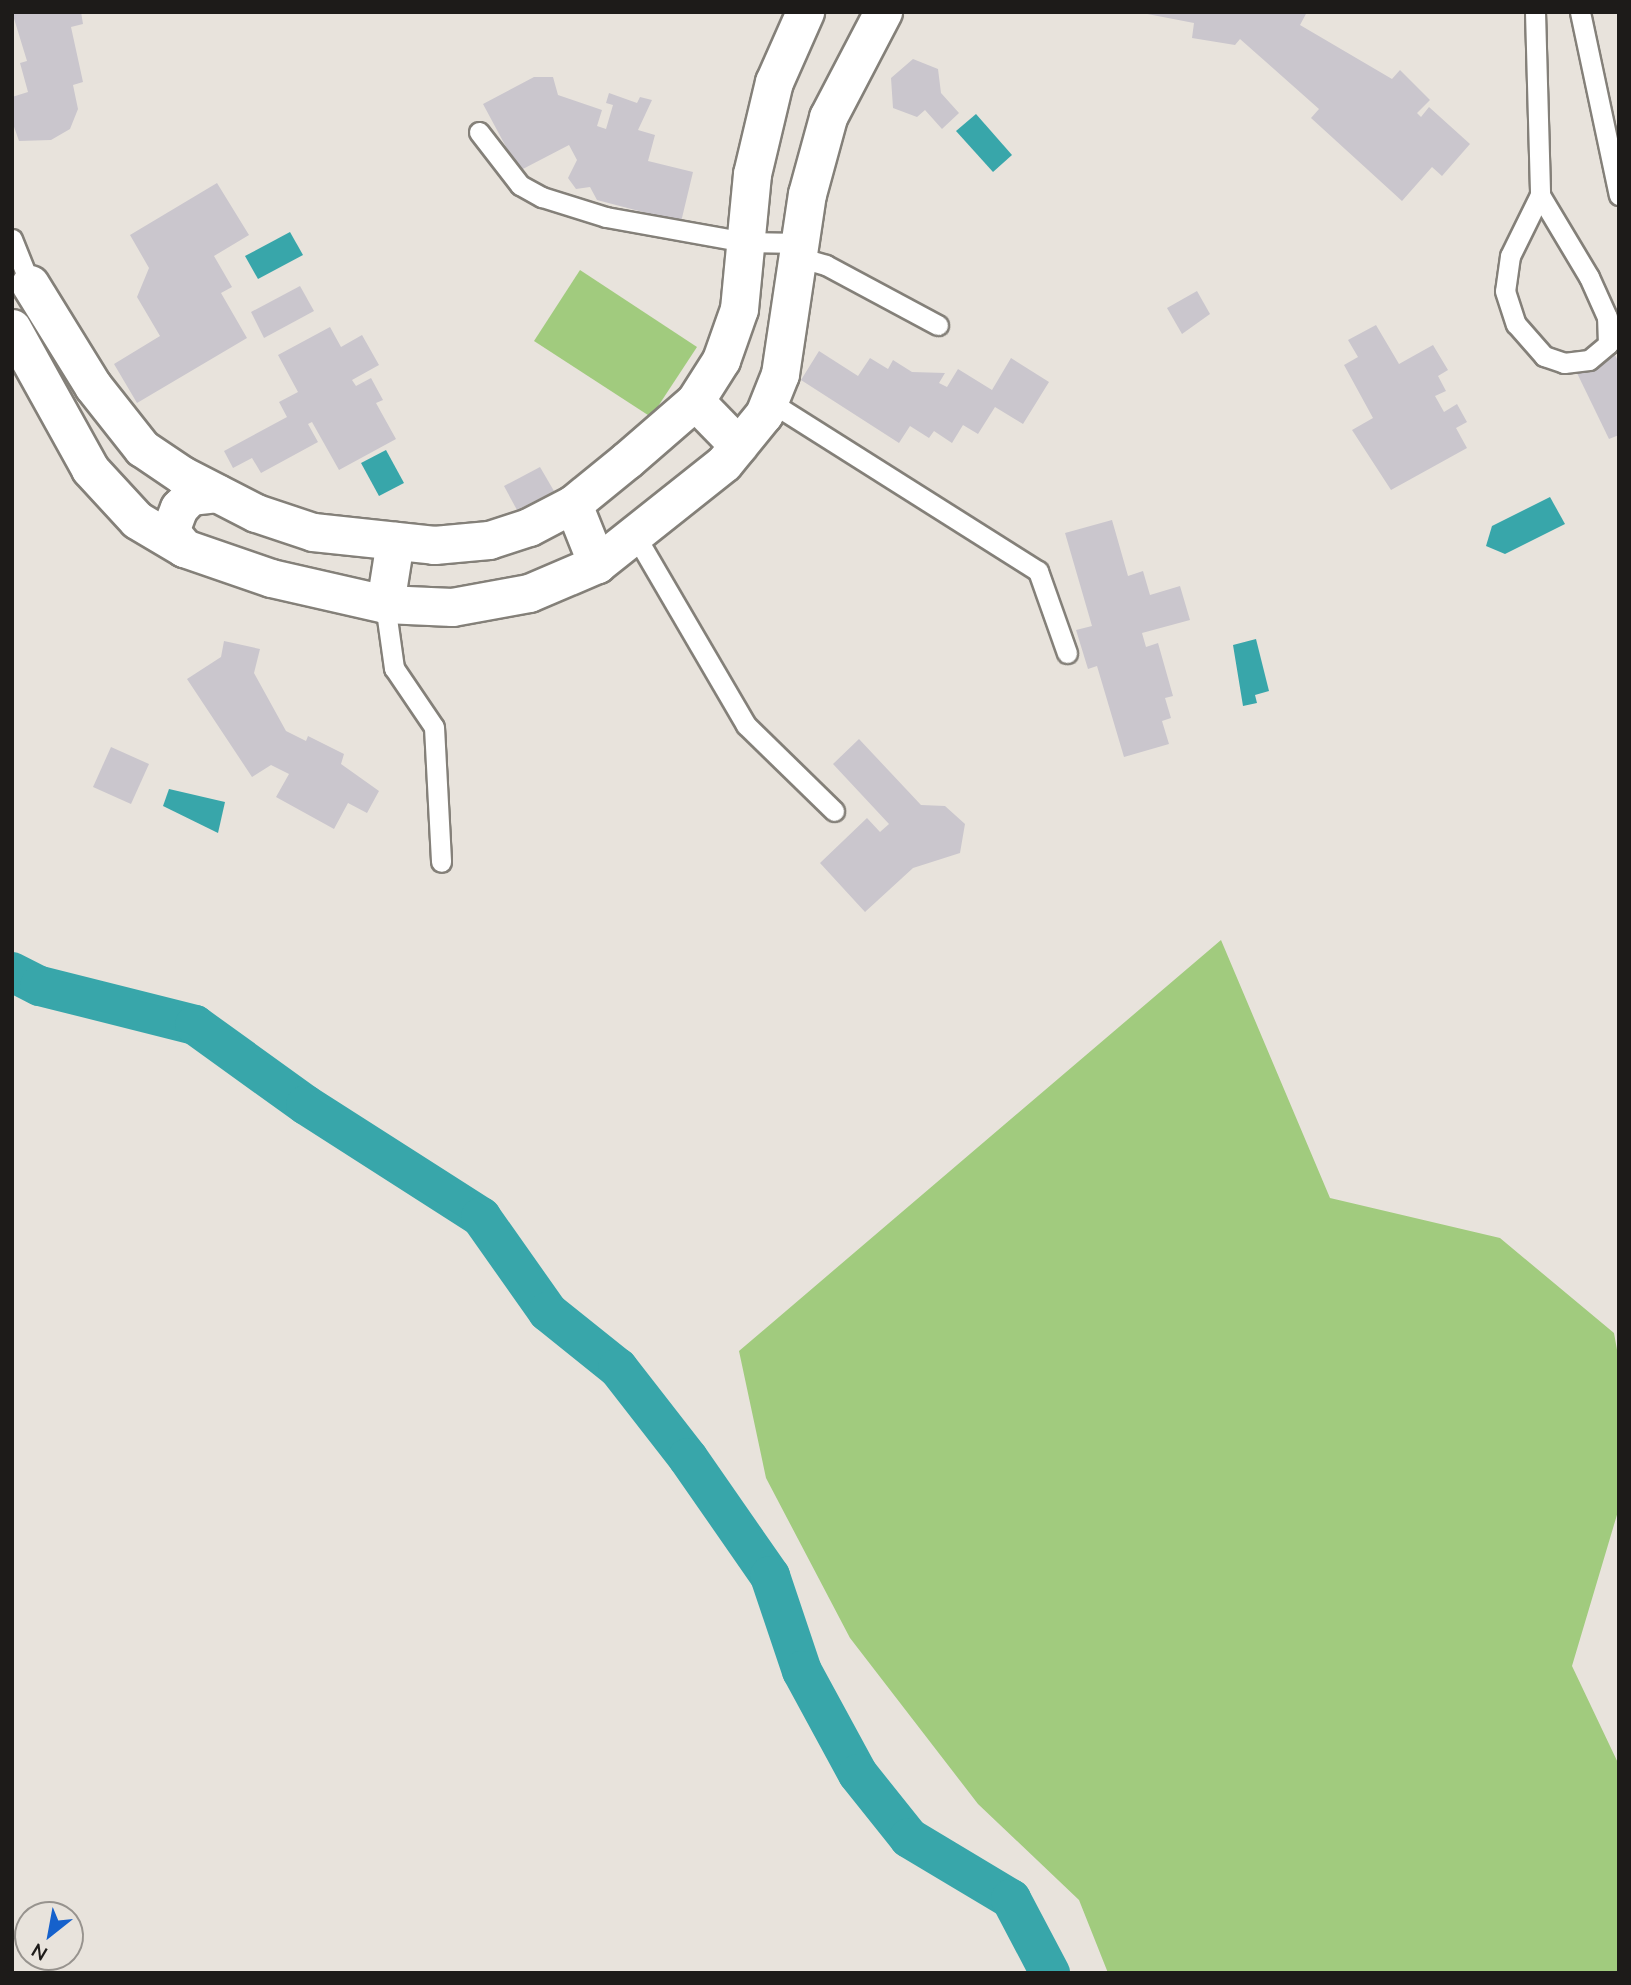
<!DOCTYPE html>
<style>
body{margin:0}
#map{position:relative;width:1631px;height:1985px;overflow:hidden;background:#e8e3dc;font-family:Mulish,sans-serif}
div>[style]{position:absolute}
.green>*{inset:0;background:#a1cb7e}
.water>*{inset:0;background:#38a6aa}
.canal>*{height:40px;margin:-20px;padding:0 20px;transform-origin:20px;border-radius:20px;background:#38a6aa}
.building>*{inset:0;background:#cac6cd}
.roads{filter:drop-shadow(2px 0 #848079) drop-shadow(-2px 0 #848079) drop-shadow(0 2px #848079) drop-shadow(0 -2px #848079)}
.service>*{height:19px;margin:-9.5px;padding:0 9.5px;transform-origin:9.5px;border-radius:9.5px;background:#fff}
.minor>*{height:37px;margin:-18.5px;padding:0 18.5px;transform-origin:18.5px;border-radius:18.5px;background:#fff}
span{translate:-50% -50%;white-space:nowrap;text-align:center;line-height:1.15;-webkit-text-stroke:5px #e8e3dc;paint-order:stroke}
.frame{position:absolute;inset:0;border:14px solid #1d1b19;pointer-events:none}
.north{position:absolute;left:14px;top:1901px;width:70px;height:70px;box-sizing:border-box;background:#e8e3dc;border:2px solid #97938e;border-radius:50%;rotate:211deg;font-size:19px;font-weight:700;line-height:28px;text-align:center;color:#1d1b19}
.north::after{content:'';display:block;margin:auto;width:24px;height:32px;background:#1561cc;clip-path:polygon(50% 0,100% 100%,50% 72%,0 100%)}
</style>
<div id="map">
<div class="green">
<i style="clip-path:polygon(580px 270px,697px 347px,651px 417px,534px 341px)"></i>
<i style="clip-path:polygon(1221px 940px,1330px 1198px,1500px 1238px,1614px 1333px,1619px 1361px,1619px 1508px,1572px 1666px,1619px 1765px,1619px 1973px,1108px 1973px,1079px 1900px,978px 1804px,850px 1638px,766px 1478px,739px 1351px)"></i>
</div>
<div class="water">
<i style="clip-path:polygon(976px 114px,1012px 155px,993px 172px,956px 131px)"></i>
<i style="clip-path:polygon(290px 232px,303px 255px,258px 279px,245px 256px)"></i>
<i style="clip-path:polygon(386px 450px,404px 483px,379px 496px,361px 463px)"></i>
<i style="clip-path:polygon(1550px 497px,1565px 524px,1505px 554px,1486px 546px,1492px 526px)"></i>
<i style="clip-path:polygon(1256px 639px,1269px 691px,1255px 695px,1257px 703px,1243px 706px,1233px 645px)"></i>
<i style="clip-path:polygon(169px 789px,225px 802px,218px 833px,163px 806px)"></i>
</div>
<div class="canal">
<i style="left:12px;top:972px;width:31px;rotate:27deg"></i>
<i style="left:40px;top:986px;width:160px;rotate:14.1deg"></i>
<i style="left:195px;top:1025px;width:137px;rotate:35.8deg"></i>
<i style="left:306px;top:1105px;width:208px;rotate:32.6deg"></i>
<i style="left:481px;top:1217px;width:116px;rotate:54.8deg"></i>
<i style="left:548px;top:1312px;width:90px;rotate:38.7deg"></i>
<i style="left:618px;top:1368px;width:114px;rotate:52.1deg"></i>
<i style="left:688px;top:1458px;width:144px;rotate:55.2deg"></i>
<i style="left:770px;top:1576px;width:100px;rotate:71.4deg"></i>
<i style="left:802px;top:1671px;width:117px;rotate:61.5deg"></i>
<i style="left:858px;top:1774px;width:82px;rotate:51.4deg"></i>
<i style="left:909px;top:1838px;width:119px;rotate:30.9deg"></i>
<i style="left:1011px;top:1899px;width:84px;rotate:62.2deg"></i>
</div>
<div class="building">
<i style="clip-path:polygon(12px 12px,81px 12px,83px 24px,71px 27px,83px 82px,73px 85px,78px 109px,70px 129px,51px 140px,19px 141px,12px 121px,12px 97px,28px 92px,20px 63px,27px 61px)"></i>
<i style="clip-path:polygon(1137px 12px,1307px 12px,1300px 25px,1392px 79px,1400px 70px,1430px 100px,1417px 113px,1421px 117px,1429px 107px,1470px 144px,1442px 176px,1432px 167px,1402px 201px,1311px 118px,1319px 109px,1240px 39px,1235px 45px,1192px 38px,1194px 23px)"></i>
<i style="clip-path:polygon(913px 59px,938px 69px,941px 93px,959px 113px,942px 129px,925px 110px,917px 117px,893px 108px,891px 78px)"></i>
<i style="clip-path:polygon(534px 77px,553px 77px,558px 95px,602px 110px,597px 126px,606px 129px,613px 105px,606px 103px,609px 93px,637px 103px,640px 97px,652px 100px,638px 130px,655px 135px,648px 161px,693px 172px,681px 222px,597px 200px,590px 187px,576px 189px,568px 178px,577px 160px,569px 145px,519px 171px,483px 104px)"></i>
<i style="clip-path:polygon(217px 183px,249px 235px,214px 256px,232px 287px,221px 293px,247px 338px,137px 403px,114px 364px,160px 336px,137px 297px,149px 268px,130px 235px)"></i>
<i style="clip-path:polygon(300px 286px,314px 311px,264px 338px,251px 312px)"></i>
<i style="clip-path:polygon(1197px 291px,1210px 314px,1182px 334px,1167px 308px)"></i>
<i style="clip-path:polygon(1376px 325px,1399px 364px,1433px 345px,1448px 370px,1438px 376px,1446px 391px,1435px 396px,1444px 412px,1457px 404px,1467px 422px,1456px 428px,1467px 448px,1391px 490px,1352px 430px,1373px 418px,1344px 365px,1358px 357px,1348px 340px)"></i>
<i style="clip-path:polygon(330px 327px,341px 347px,362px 335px,379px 365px,352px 380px,356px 386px,371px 378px,383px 400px,376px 403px,396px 439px,339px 470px,312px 422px,308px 424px,318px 442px,261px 473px,252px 458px,233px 468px,224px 451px,287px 417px,279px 402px,298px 392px,278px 355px)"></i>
<i style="clip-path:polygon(819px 351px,858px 376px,870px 358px,888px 369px,893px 360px,912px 372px,945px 373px,939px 383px,947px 387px,958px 369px,992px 390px,1011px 358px,1049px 382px,1023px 424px,995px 407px,978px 434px,963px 425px,952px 443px,934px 431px,929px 438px,910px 426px,899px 443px,801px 380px)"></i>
<i style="clip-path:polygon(1614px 353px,1619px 363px,1619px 435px,1609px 439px,1576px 371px)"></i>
<i style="clip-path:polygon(540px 467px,554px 491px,517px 510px,504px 486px)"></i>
<i style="clip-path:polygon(1112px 520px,1128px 576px,1143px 571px,1150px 595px,1180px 586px,1190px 620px,1142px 633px,1146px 647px,1158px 643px,1173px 696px,1165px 698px,1171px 718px,1162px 721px,1169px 744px,1124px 757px,1097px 666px,1088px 669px,1076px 630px,1092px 626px,1065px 533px)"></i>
<i style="clip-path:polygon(224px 641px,260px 649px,254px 673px,286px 731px,306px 741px,308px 736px,344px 754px,341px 764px,379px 791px,367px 813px,348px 803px,334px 829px,276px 797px,289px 774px,271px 765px,252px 777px,187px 679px,221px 657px)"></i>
<i style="clip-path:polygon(859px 739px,921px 805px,945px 806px,965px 824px,960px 853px,913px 868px,865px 912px,820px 863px,867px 818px,880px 832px,889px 824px,833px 764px)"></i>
<i style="clip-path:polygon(111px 747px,149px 764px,131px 804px,93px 787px)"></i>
</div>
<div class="roads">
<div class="service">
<i style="left:1535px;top:12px;width:183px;rotate:88.4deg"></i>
<i style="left:1540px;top:195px;width:68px;rotate:116.2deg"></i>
<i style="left:1510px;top:256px;width:35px;rotate:98deg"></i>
<i style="left:1505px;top:291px;width:35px;rotate:72deg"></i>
<i style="left:1516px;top:324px;width:43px;rotate:48.8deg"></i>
<i style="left:1544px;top:356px;width:21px;rotate:19deg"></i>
<i style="left:1564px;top:363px;width:25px;rotate:-7deg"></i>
<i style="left:1589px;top:360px;width:25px;rotate:-40deg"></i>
<i style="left:1608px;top:344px;width:27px;rotate:-92deg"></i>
<i style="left:1607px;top:317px;width:44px;rotate:-114.2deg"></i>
<i style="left:1589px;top:277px;width:96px;rotate:-120.9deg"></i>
<i style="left:1580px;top:12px;width:187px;rotate:78deg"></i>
<i style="left:479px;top:132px;width:67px;rotate:52.3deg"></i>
<i style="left:520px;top:185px;width:25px;rotate:29deg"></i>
<i style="left:542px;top:197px;width:67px;rotate:17.4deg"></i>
<i style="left:606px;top:217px;width:141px;rotate:10.2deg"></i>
<i style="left:745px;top:242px;width:55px;rotate:1deg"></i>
<i style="left:12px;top:239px;width:48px;rotate:68.2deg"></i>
<i style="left:798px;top:257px;width:29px;rotate:16deg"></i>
<i style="left:826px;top:265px;width:127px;rotate:28.2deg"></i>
<i style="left:769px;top:401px;width:318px;rotate:32.3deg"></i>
<i style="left:1038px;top:571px;width:87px;rotate:70.5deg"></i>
<i style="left:635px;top:535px;width:220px;rotate:59.7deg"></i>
<i style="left:746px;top:725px;width:123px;rotate:44.3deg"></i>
<i style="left:385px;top:604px;width:65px;rotate:82deg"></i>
<i style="left:394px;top:668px;width:71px;rotate:55.9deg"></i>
<i style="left:434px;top:727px;width:135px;rotate:87deg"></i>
</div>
<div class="minor">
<i style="left:30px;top:284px;width:120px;rotate:58.3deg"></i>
<i style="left:93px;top:386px;width:79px;rotate:51.7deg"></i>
<i style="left:142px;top:448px;width:48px;rotate:34deg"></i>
<i style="left:182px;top:475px;width:83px;rotate:27.2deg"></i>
<i style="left:256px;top:513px;width:60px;rotate:18.4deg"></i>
<i style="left:313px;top:532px;width:122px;rotate:6.1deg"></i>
<i style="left:434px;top:545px;width:55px;rotate:-5.2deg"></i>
<i style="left:489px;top:540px;width:42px;rotate:-18deg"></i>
<i style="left:529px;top:527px;width:50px;rotate:-27.6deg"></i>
<i style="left:573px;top:504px;width:70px;rotate:-39.2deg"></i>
<i style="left:627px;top:460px;width:90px;rotate:-40.9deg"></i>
<i style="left:695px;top:401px;width:49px;rotate:-57.6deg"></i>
<i style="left:721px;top:360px;width:54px;rotate:-70.6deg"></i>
<i style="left:739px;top:309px;width:136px;rotate:-84.5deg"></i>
<i style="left:752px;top:174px;width:95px;rotate:-76.6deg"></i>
<i style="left:774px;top:82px;width:77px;rotate:-66.1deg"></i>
<i style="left:12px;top:328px;width:161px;rotate:61deg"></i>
<i style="left:90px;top:469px;width:69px;rotate:47.3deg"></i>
<i style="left:137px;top:520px;width:55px;rotate:30.8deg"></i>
<i style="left:184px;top:548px;width:92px;rotate:19deg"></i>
<i style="left:271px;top:578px;width:117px;rotate:12.8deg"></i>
<i style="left:385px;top:604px;width:67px;rotate:2.6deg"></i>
<i style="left:452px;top:607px;width:78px;rotate:-10.3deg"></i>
<i style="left:529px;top:593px;width:74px;rotate:-23.1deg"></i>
<i style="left:597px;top:564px;width:162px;rotate:-38.5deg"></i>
<i style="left:724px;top:463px;width:63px;rotate:-50.8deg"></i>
<i style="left:764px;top:414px;width:43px;rotate:-68.2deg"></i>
<i style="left:780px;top:374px;width:182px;rotate:-81.5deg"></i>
<i style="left:807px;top:194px;width:80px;rotate:-74.7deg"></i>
<i style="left:828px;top:117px;width:119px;rotate:-62.4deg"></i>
<i style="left:695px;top:401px;width:62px;rotate:45.7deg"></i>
<i style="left:573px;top:504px;width:65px;rotate:68.2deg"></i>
<i style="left:184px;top:548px;width:22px;rotate:-129deg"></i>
<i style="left:170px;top:531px;width:25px;rotate:-69deg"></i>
<i style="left:179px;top:508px;width:16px;rotate:-47deg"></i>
<i style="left:190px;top:496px;width:27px;rotate:-6deg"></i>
<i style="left:385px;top:604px;width:64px;rotate:-81deg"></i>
</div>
</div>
<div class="frame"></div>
<div class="north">N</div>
</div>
